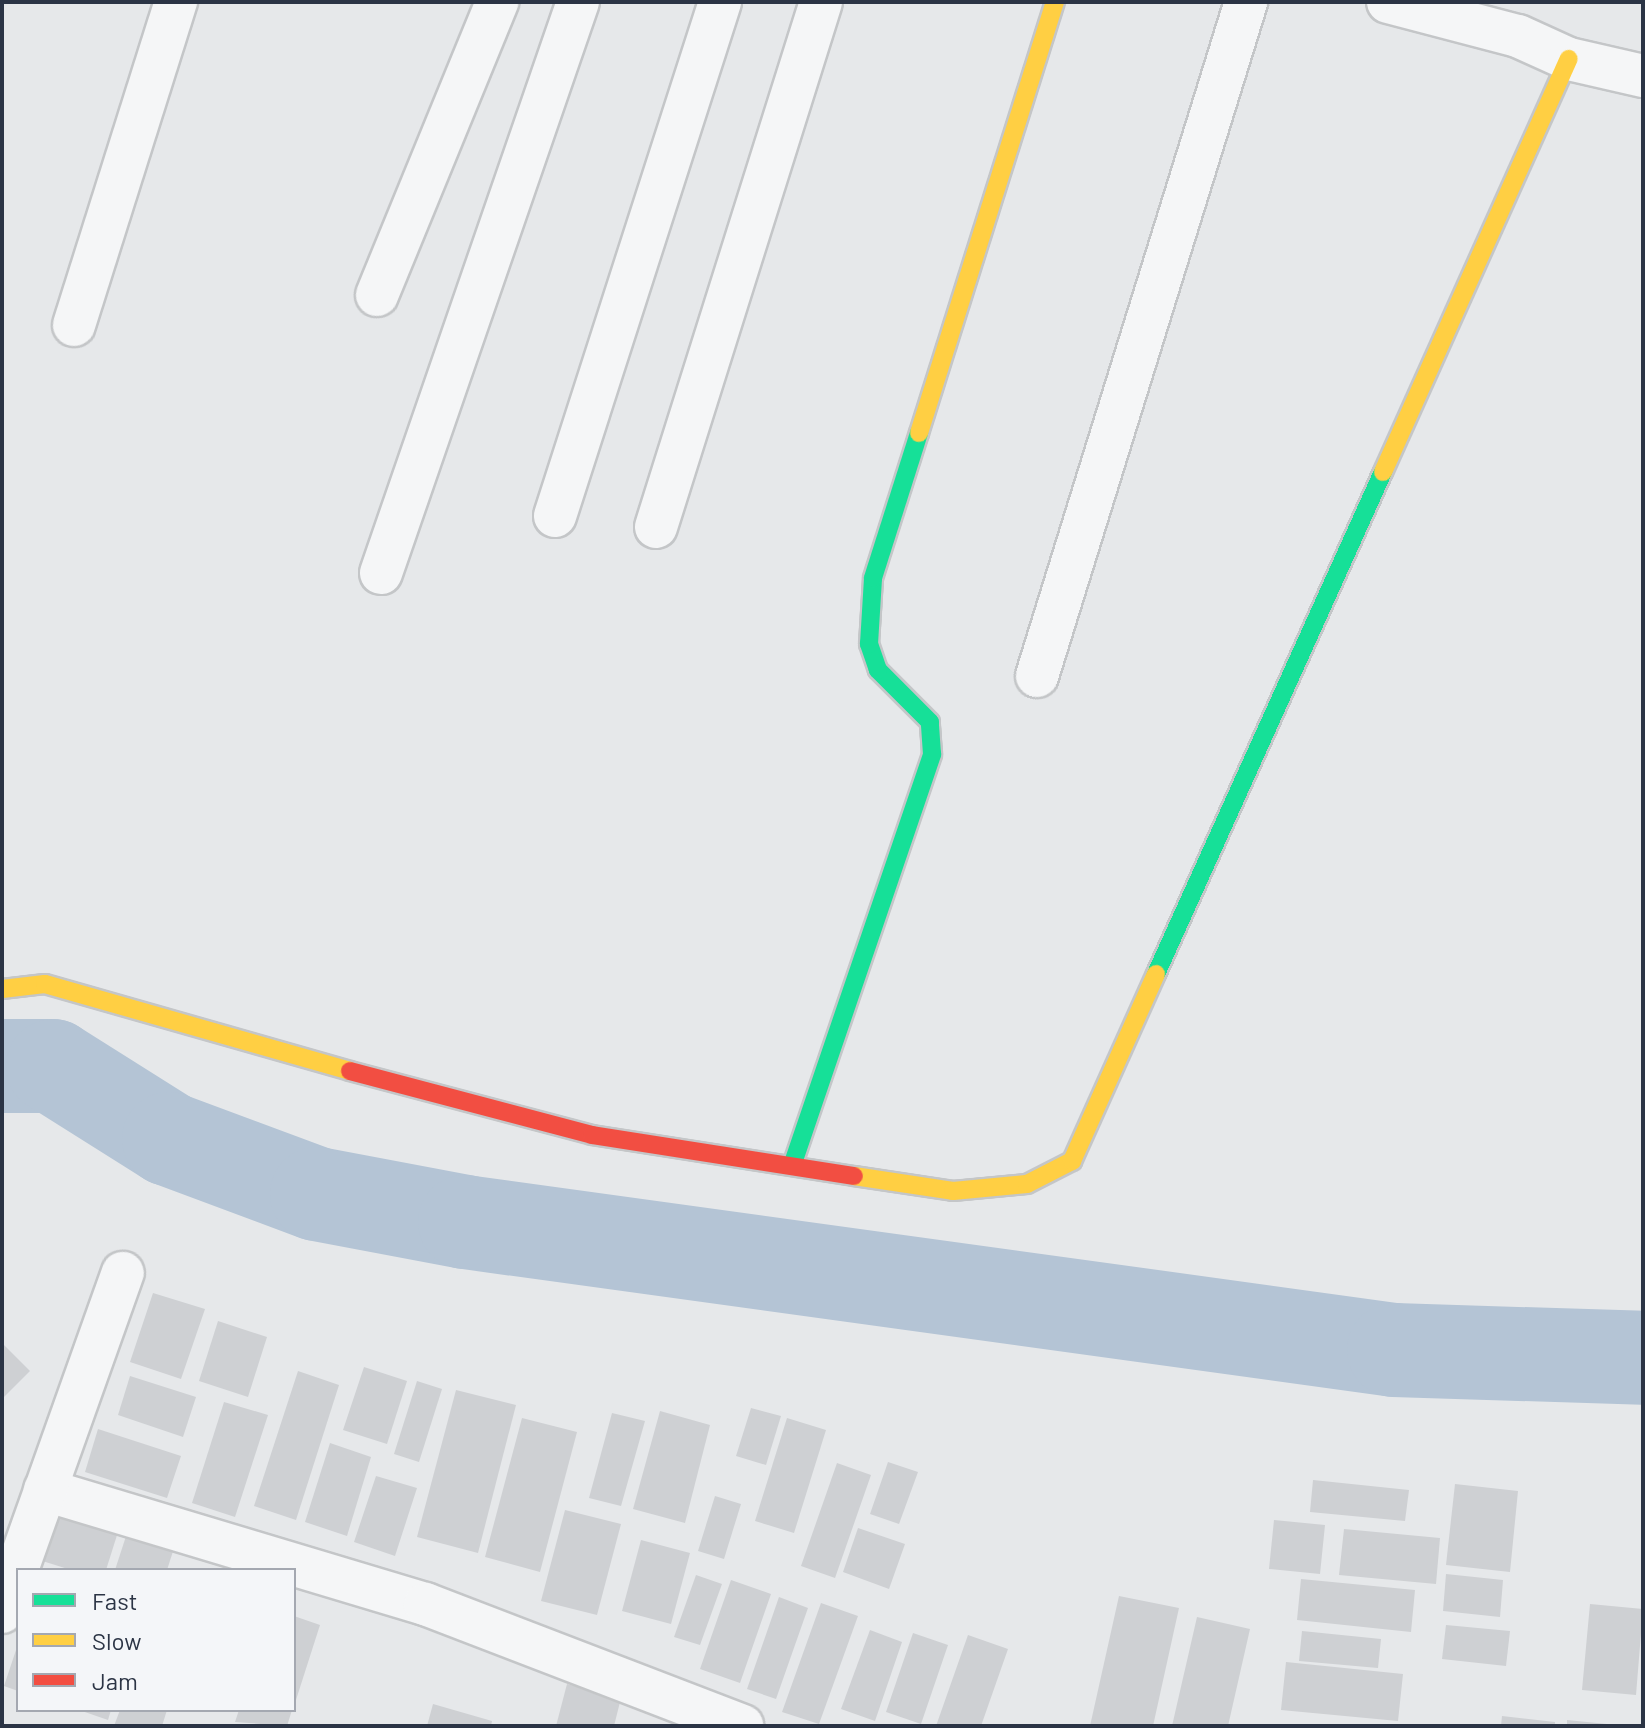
<!DOCTYPE html>
<style>
body{margin:0}
#map{position:relative;width:1645px;height:1728px;overflow:hidden;background:#e6e8ea;font-family:Barlow,sans-serif}
div>[style]{position:absolute}
.river>*{height:94px;margin:-47px;padding:0 47px;transform-origin:47px;border-radius:47px;background:#b4c4d5}
.building>*{inset:0;background:#ced0d3}
.roads{filter:drop-shadow(2px 0 #c4c6c8) drop-shadow(-2px 0 #c4c6c8) drop-shadow(0 2px #c4c6c8) drop-shadow(0 -2px #c4c6c8)}
.street>*{height:42px;margin:-21px;padding:0 21px;transform-origin:21px;border-radius:21px;background:#f5f6f7}
.fast>*{height:18px;margin:-9px;padding:0 9px;transform-origin:9px;border-radius:9px;background:#16e098}
.slow>*{height:18px;margin:-9px;padding:0 9px;transform-origin:9px;border-radius:9px;background:#ffcf43}
.jam>*{height:18px;margin:-9px;padding:0 9px;transform-origin:9px;border-radius:9px;background:#f24e42}
span{translate:-50% -50%;white-space:nowrap;text-align:center;line-height:1.15;-webkit-text-stroke:6px #f4f6f9;paint-order:stroke}
.frame{position:absolute;inset:0;border:4px solid #2b3445;pointer-events:none}
.legend{position:absolute;left:16px;top:1568px;width:280px;height:144px;box-sizing:border-box;background:#f4f6f9;border:2px solid #a4a8b1;margin:0;padding:10px 14px;list-style:none;font-size:24px;color:#2b3445}
.legend li{display:flex;align-items:center;gap:16px;height:40px}
.legend b{width:40px;border:2px solid #a4a8b1}
</style>
<div id="map">
<div class="river">
<i style="left:2px;top:1066px;width:51px"></i>
<i style="left:53px;top:1066px;width:137px;rotate:32.2deg"></i>
<i style="left:169px;top:1139px;width:158px;rotate:20.4deg"></i>
<i style="left:317px;top:1194px;width:151px;rotate:10.7deg"></i>
<i style="left:465px;top:1222px;width:938px;rotate:7.84deg"></i>
<i style="left:1394px;top:1350px;width:249px;rotate:1.8deg"></i>
</div>
<div class="building">
<i style="clip-path:polygon(153px 1293px,205px 1309px,181px 1379px,130px 1362px)"></i>
<i style="clip-path:polygon(218px 1321px,267px 1337px,248px 1397px,199px 1381px)"></i>
<i style="clip-path:polygon(2px 1343px,30px 1371px,2px 1399px)"></i>
<i style="clip-path:polygon(364px 1367px,407px 1381px,387px 1444px,343px 1430px)"></i>
<i style="clip-path:polygon(298px 1371px,339px 1385px,296px 1520px,254px 1506px)"></i>
<i style="clip-path:polygon(130px 1376px,196px 1397px,183px 1437px,118px 1415px)"></i>
<i style="clip-path:polygon(417px 1381px,442px 1389px,419px 1462px,394px 1454px)"></i>
<i style="clip-path:polygon(456px 1390px,516px 1405px,478px 1553px,417px 1537px)"></i>
<i style="clip-path:polygon(224px 1402px,268px 1415px,235px 1517px,192px 1503px)"></i>
<i style="clip-path:polygon(751px 1408px,781px 1416px,766px 1465px,736px 1456px)"></i>
<i style="clip-path:polygon(660px 1411px,710px 1425px,685px 1523px,633px 1509px)"></i>
<i style="clip-path:polygon(612px 1413px,645px 1421px,621px 1506px,589px 1498px)"></i>
<i style="clip-path:polygon(522px 1418px,577px 1432px,540px 1572px,485px 1557px)"></i>
<i style="clip-path:polygon(787px 1418px,826px 1430px,794px 1533px,755px 1521px)"></i>
<i style="clip-path:polygon(98px 1429px,181px 1456px,167px 1498px,85px 1472px)"></i>
<i style="clip-path:polygon(330px 1443px,371px 1457px,347px 1536px,305px 1522px)"></i>
<i style="clip-path:polygon(888px 1462px,918px 1472px,899px 1524px,870px 1514px)"></i>
<i style="clip-path:polygon(837px 1463px,871px 1475px,835px 1578px,801px 1566px)"></i>
<i style="clip-path:polygon(376px 1476px,417px 1488px,395px 1556px,354px 1542px)"></i>
<i style="clip-path:polygon(1313px 1480px,1409px 1490px,1405px 1521px,1310px 1512px)"></i>
<i style="clip-path:polygon(1455px 1484px,1518px 1491px,1510px 1572px,1446px 1565px)"></i>
<i style="clip-path:polygon(715px 1496px,741px 1504px,724px 1559px,698px 1551px)"></i>
<i style="clip-path:polygon(49px 1510px,118px 1532px,106px 1570px,71px 1570px,33px 1558px)"></i>
<i style="clip-path:polygon(565px 1510px,621px 1524px,597px 1615px,541px 1601px)"></i>
<i style="clip-path:polygon(1274px 1520px,1325px 1525px,1320px 1574px,1269px 1569px)"></i>
<i style="clip-path:polygon(858px 1528px,905px 1544px,889px 1589px,843px 1572px)"></i>
<i style="clip-path:polygon(1344px 1529px,1440px 1538px,1436px 1584px,1339px 1575px)"></i>
<i style="clip-path:polygon(128px 1530px,175px 1545px,167px 1570px,115px 1570px)"></i>
<i style="clip-path:polygon(641px 1540px,690px 1553px,671px 1624px,622px 1611px)"></i>
<i style="clip-path:polygon(1446px 1574px,1503px 1580px,1500px 1617px,1443px 1611px)"></i>
<i style="clip-path:polygon(696px 1575px,722px 1584px,700px 1645px,674px 1637px)"></i>
<i style="clip-path:polygon(1301px 1579px,1415px 1590px,1411px 1632px,1297px 1620px)"></i>
<i style="clip-path:polygon(731px 1580px,771px 1594px,740px 1683px,700px 1669px)"></i>
<i style="clip-path:polygon(1119px 1596px,1179px 1608px,1153px 1726px,1090px 1726px)"></i>
<i style="clip-path:polygon(779px 1597px,808px 1608px,776px 1699px,747px 1689px)"></i>
<i style="clip-path:polygon(821px 1603px,858px 1616px,819px 1724px,782px 1712px)"></i>
<i style="clip-path:polygon(1590px 1604px,1643px 1609px,1636px 1695px,1582px 1690px)"></i>
<i style="clip-path:polygon(294px 1616px,320px 1625px,295px 1703px,294px 1703px)"></i>
<i style="clip-path:polygon(1197px 1617px,1250px 1629px,1228px 1726px,1172px 1726px)"></i>
<i style="clip-path:polygon(1446px 1625px,1510px 1631px,1506px 1666px,1442px 1659px)"></i>
<i style="clip-path:polygon(870px 1630px,902px 1642px,875px 1721px,841px 1709px)"></i>
<i style="clip-path:polygon(1302px 1631px,1381px 1639px,1378px 1668px,1299px 1661px)"></i>
<i style="clip-path:polygon(913px 1633px,948px 1645px,921px 1724px,886px 1712px)"></i>
<i style="clip-path:polygon(968px 1635px,1008px 1649px,981px 1726px,936px 1726px)"></i>
<i style="clip-path:polygon(17px 1647px,18px 1647px,18px 1691px,4px 1686px)"></i>
<i style="clip-path:polygon(1286px 1662px,1403px 1674px,1398px 1721px,1281px 1710px)"></i>
<i style="clip-path:polygon(567px 1684px,621px 1698px,614px 1726px,556px 1726px)"></i>
<i style="clip-path:polygon(433px 1704px,492px 1721px,491px 1726px,427px 1726px)"></i>
<i style="clip-path:polygon(79px 1710px,111px 1710px,108px 1720px)"></i>
<i style="clip-path:polygon(120px 1710px,167px 1710px,162px 1726px,114px 1726px)"></i>
<i style="clip-path:polygon(239px 1710px,292px 1710px,287px 1726px,235px 1722px)"></i>
<i style="clip-path:polygon(1502px 1716px,1555px 1722px,1555px 1726px,1501px 1726px)"></i>
<i style="clip-path:polygon(1567px 1720px,1607px 1724px,1607px 1726px,1567px 1726px)"></i>
</div>
<div class="roads">
<div class="street">
<i style="left:1388px;top:2px;width:134px;rotate:14.7deg"></i>
<i style="left:1518px;top:36px;width:56px;rotate:24.3deg"></i>
<i style="left:1569px;top:59px;width:76px;rotate:12.9deg"></i>
<i style="left:377px;top:295px;width:317px;rotate:-67.7deg"></i>
<i style="left:74px;top:325px;width:339px;rotate:-72.5deg"></i>
<i style="left:555px;top:516px;width:540px;rotate:-72.2deg"></i>
<i style="left:656px;top:527px;width:550px;rotate:-72.55deg"></i>
<i style="left:381px;top:573px;width:604px;rotate:-70.97deg"></i>
<i style="left:1037px;top:676px;width:706px;rotate:-72.77deg"></i>
<i style="left:45px;top:1490px;width:397px;rotate:16.7deg"></i>
<i style="left:425px;top:1604px;width:340px;rotate:21deg"></i>
<i style="left:2px;top:1612px;width:360px;rotate:-70.4deg"></i>
</div>
<div class="fast">
<i style="left:1156px;top:974px;width:551px;rotate:-65.67deg"></i>
<i style="left:793px;top:1163px;width:432px;rotate:-71.2deg"></i>
<i style="left:932px;top:754px;width:32px;rotate:-94deg"></i>
<i style="left:930px;top:722px;width:74px;rotate:-135deg"></i>
<i style="left:878px;top:670px;width:28px;rotate:-109deg"></i>
<i style="left:869px;top:644px;width:66px;rotate:-86.5deg"></i>
<i style="left:873px;top:578px;width:152px;rotate:-72.4deg"></i>
</div>
<div class="slow">
<i style="left:919px;top:433px;width:452px;rotate:-72.5deg"></i>
<i style="left:1383px;top:472px;width:453px;rotate:-65.8deg"></i>
<i style="left:2px;top:989px;width:43px;rotate:-6.6deg"></i>
<i style="left:45px;top:984px;width:317px;rotate:15.9deg"></i>
<i style="left:854px;top:1176px;width:100px;rotate:8.6deg"></i>
<i style="left:953px;top:1191px;width:74px;rotate:-5.4deg"></i>
<i style="left:1027px;top:1184px;width:51px;rotate:-27.1deg"></i>
<i style="left:1072px;top:1161px;width:205px;rotate:-65.8deg"></i>
</div>
<div class="jam">
<i style="left:350px;top:1071px;width:250px;rotate:14.8deg"></i>
<i style="left:592px;top:1135px;width:265px;rotate:8.9deg"></i>
</div>
</div>
<div class="frame"></div>
<ul class="legend">
<li><b style="height:10px;background:#16e098"></b>Fast</li>
<li><b style="height:10px;background:#ffcf43"></b>Slow</li>
<li><b style="height:10px;background:#f24e42"></b>Jam</li>
</ul>
</div>
